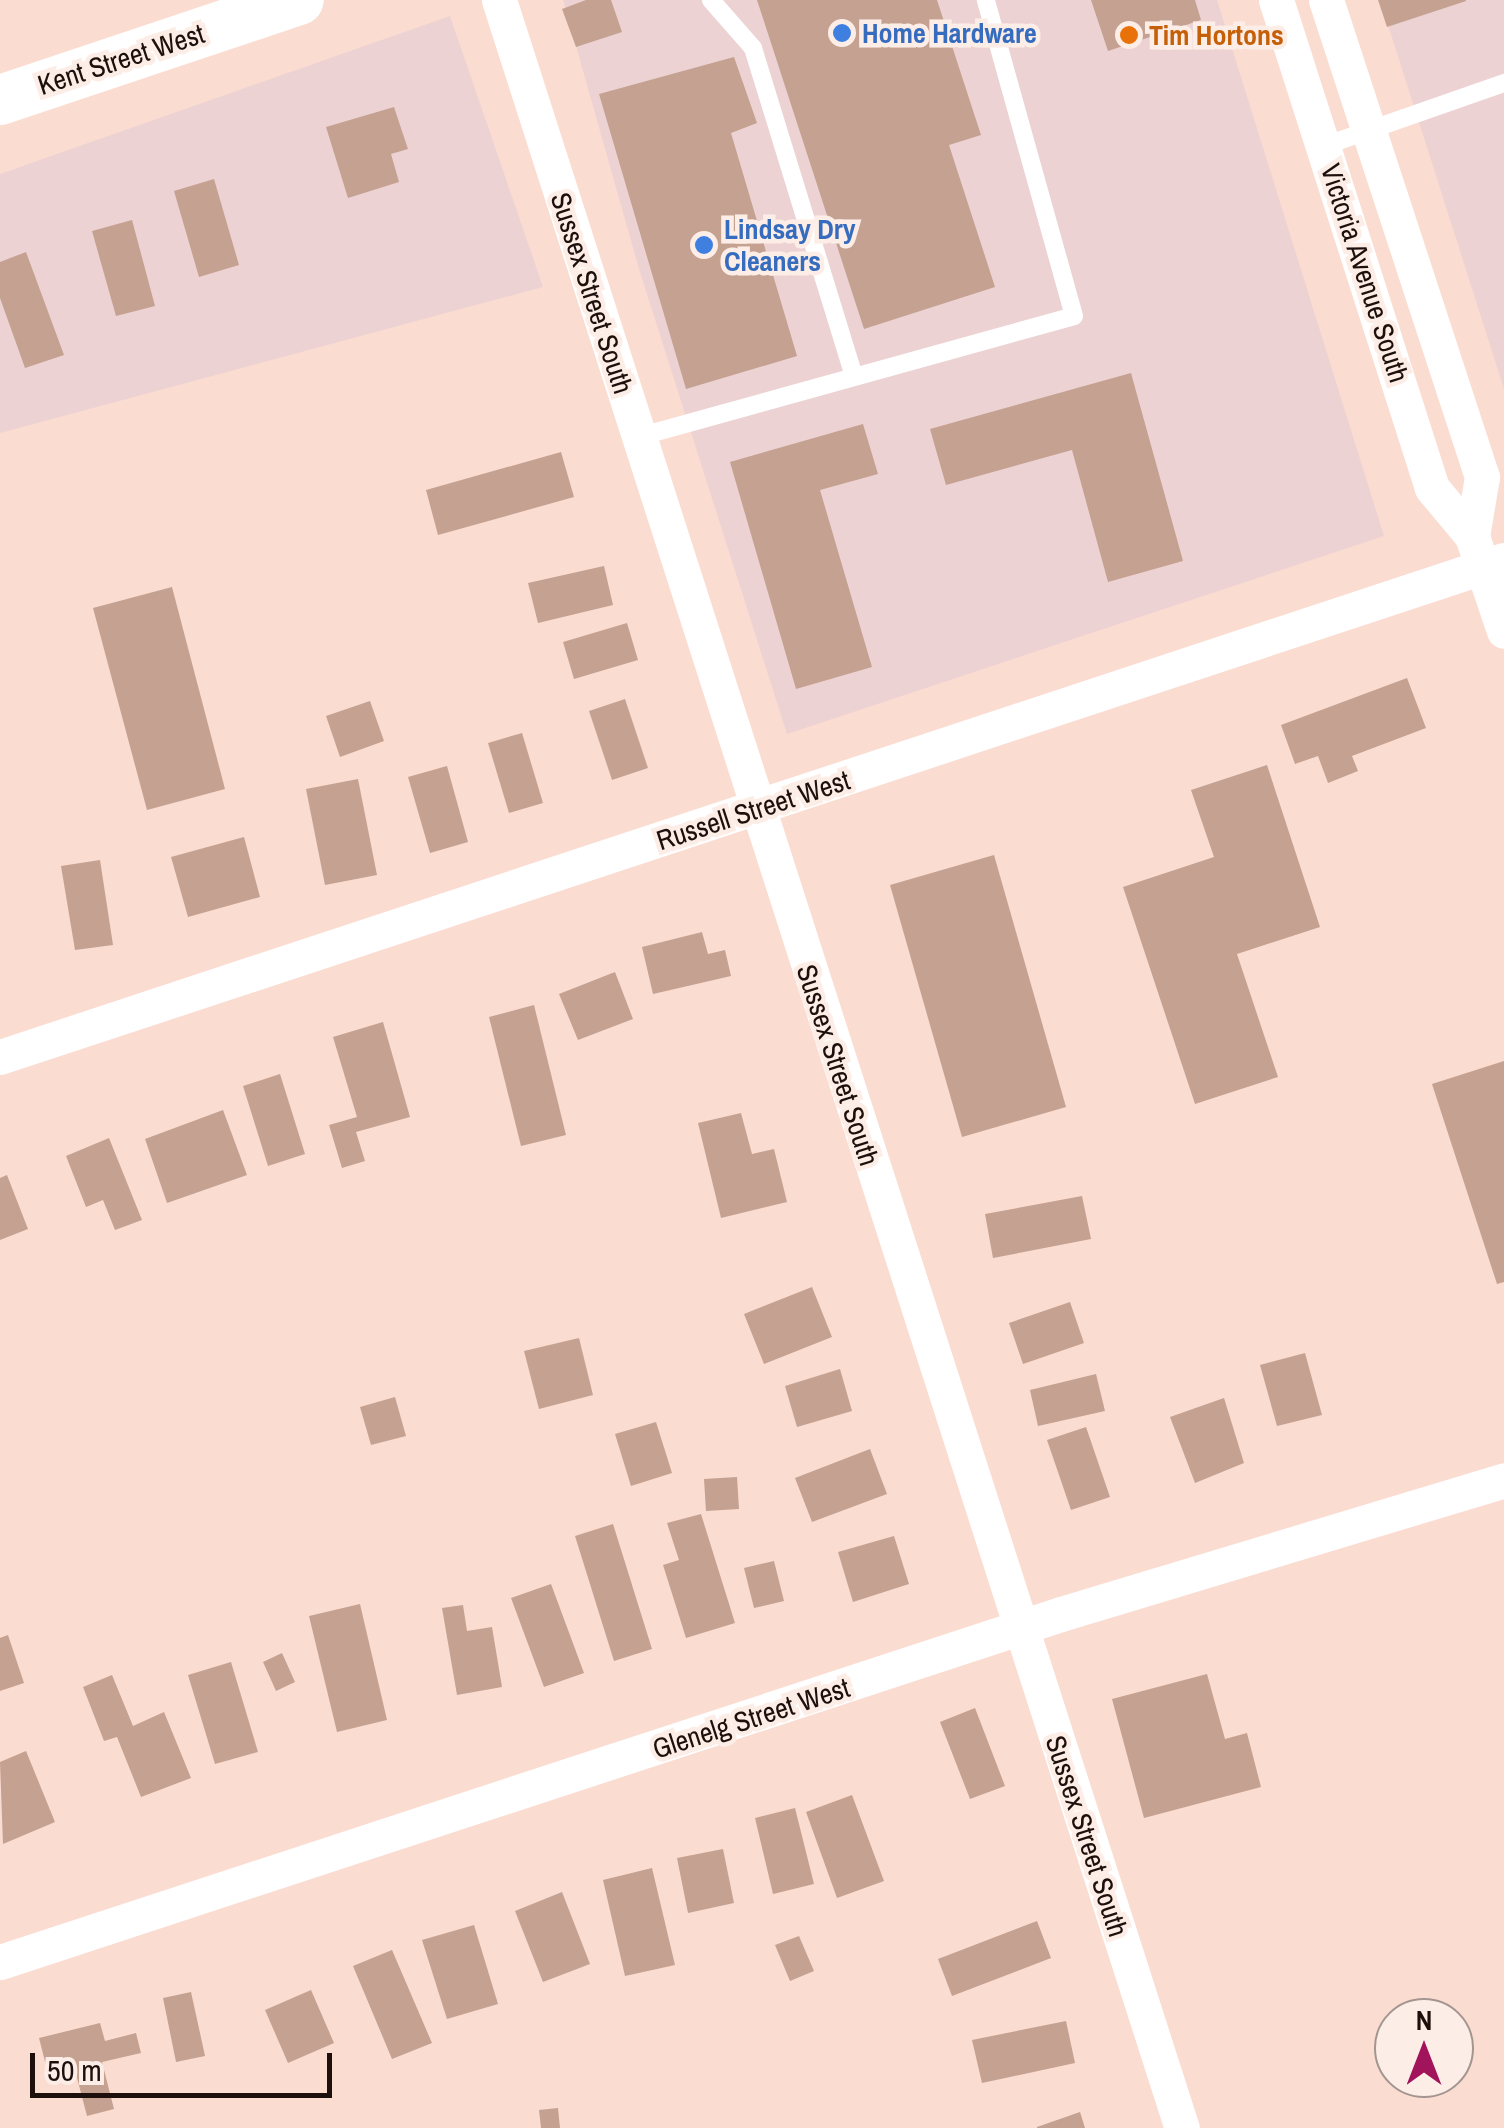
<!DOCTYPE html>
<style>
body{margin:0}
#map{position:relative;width:1504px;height:2128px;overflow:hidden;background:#fbdcd1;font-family:"Archivo Narrow",sans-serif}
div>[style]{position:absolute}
.commercial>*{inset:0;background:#edd2d3}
.building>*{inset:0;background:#c4a190}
.service>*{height:18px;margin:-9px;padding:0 9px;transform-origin:9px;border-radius:9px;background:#fff}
.minor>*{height:35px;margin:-17.5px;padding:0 17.5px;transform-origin:17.5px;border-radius:17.5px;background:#fff}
.secondary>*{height:50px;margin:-25px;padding:0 25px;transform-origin:25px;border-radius:25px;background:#fff}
.dots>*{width:28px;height:28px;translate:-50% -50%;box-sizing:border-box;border:5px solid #fdede7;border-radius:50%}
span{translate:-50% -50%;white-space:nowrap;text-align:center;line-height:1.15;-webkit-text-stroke:9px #fdede7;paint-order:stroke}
.shop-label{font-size:28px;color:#366cbe;font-weight:700}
.left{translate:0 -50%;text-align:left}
.food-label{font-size:28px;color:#c56008;font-weight:700}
.street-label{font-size:28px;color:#1d100c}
.north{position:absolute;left:1374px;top:1998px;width:100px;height:100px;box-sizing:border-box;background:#fdede7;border:2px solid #a3958f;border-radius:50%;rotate:0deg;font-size:28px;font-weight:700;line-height:40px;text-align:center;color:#1d100c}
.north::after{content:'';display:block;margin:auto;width:35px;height:45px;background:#a1135a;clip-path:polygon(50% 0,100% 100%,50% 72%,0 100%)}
.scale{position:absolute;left:30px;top:2053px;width:302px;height:45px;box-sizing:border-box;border:5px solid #1d100c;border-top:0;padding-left:12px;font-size:30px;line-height:35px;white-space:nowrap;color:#1d100c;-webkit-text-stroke:8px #fdede7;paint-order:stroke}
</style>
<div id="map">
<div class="commercial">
<i style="clip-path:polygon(563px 0,1217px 0,1384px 536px,787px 734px,639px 269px)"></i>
<i style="clip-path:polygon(1380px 0,1504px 0,1504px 389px)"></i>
<i style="clip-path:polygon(450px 16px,543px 287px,0 433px,0 174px)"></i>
</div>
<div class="building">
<i style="clip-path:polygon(586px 0,611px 0,622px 32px,576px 47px,562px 9px)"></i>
<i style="clip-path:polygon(757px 0,937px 0,981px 135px,949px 145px,995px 287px,864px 329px)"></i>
<i style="clip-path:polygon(1091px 0,1195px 0,1201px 20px,1108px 51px)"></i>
<i style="clip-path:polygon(1378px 0,1466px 0,1466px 1px,1387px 27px)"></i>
<i style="clip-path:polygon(734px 57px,757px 123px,731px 133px,797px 356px,686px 389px,599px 94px)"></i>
<i style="clip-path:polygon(394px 107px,408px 149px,391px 154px,399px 182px,348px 198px,326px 127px)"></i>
<i style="clip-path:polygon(214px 179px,239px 265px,199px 277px,174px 191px)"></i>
<i style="clip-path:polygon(132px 220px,155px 306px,116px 316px,92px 231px)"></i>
<i style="clip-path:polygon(26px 252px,64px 355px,25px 368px,0 298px,0 262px)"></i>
<i style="clip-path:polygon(1131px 373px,1183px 561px,1108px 582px,1072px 450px,946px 485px,930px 429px)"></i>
<i style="clip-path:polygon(863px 424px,878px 474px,820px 490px,872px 667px,796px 689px,730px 462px)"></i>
<i style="clip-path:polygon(561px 452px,574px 497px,438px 535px,426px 490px)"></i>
<i style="clip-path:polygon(604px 566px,613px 605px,538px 623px,528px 583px)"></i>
<i style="clip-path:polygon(172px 587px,225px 789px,147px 810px,93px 608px)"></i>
<i style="clip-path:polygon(627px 623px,638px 660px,574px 679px,563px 642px)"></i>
<i style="clip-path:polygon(1407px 678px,1426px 728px,1352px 756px,1358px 771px,1328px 783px,1318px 756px,1295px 764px,1281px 725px)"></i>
<i style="clip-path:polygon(625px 699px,648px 768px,612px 780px,589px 711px)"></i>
<i style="clip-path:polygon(370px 701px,384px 741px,340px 757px,326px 716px)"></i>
<i style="clip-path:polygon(522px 733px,543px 803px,509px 813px,488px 743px)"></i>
<i style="clip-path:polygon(1267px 765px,1320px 927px,1237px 954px,1278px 1077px,1195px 1104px,1123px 887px,1214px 857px,1191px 790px)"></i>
<i style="clip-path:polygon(447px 766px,468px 842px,430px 853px,408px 777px)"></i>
<i style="clip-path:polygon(358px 779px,377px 875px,325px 885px,306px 789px)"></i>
<i style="clip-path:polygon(244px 837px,260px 897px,188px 917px,171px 857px)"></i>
<i style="clip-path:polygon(994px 855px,1066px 1107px,962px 1137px,890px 885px)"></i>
<i style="clip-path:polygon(100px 860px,113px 945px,75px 950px,61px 866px)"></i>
<i style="clip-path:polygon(702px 932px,708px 954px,725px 950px,731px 976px,653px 994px,642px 947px)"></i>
<i style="clip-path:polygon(615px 972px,633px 1019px,578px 1040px,559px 994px)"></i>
<i style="clip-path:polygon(534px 1005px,566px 1135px,521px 1146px,489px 1017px)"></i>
<i style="clip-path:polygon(383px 1022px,410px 1117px,356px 1132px,365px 1161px,342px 1168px,329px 1125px,357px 1117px,333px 1037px)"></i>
<i style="clip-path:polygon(1504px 1061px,1504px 1282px,1497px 1284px,1432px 1084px)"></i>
<i style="clip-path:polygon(280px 1074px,305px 1154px,268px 1166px,243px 1086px)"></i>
<i style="clip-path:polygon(223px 1110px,247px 1175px,167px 1203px,145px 1139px)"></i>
<i style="clip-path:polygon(741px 1113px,752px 1154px,774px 1149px,787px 1202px,721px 1218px,698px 1123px)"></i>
<i style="clip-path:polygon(109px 1138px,142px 1220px,115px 1230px,103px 1200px,86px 1207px,66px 1156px)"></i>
<i style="clip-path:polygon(7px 1175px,28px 1229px,0 1240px,0 1178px)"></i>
<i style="clip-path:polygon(1082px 1196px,1091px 1239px,993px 1258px,985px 1214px)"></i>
<i style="clip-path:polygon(812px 1287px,832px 1337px,764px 1364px,744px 1314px)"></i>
<i style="clip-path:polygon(1070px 1302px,1084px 1343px,1023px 1364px,1009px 1323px)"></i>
<i style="clip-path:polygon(579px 1338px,593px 1395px,539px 1409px,524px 1351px)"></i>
<i style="clip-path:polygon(1305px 1353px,1322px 1415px,1277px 1426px,1260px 1365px)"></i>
<i style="clip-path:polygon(840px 1369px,852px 1411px,797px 1427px,785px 1386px)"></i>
<i style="clip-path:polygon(1096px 1374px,1105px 1411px,1038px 1426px,1030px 1390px)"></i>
<i style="clip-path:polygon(395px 1397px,406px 1436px,371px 1445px,360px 1407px)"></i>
<i style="clip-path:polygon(1224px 1398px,1244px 1463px,1195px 1483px,1170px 1417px)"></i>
<i style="clip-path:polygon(656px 1422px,672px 1473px,631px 1486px,615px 1434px)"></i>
<i style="clip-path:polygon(1086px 1427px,1110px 1497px,1071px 1510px,1047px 1440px)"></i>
<i style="clip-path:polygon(870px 1449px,887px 1494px,812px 1522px,795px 1478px)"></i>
<i style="clip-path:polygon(737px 1477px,739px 1509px,706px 1511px,704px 1479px)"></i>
<i style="clip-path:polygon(701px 1514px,735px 1623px,686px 1638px,663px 1565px,679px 1560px,667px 1523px)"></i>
<i style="clip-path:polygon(613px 1524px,652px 1649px,614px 1661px,575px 1536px)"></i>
<i style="clip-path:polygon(894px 1536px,909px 1584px,853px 1602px,838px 1552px)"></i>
<i style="clip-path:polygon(774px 1561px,784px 1601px,754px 1608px,744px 1568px)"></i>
<i style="clip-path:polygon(551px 1584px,584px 1673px,544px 1687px,511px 1598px)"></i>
<i style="clip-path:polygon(360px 1604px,387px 1720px,337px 1732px,309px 1616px)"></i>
<i style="clip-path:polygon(463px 1605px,467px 1631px,492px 1627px,502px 1687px,457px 1695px,442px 1608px)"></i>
<i style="clip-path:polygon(8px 1635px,24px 1683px,0 1691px,0 1638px)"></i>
<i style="clip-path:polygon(282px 1653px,295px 1682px,276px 1691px,263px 1662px)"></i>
<i style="clip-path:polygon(231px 1662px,258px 1752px,215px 1764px,188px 1675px)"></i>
<i style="clip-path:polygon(1207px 1674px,1225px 1739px,1247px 1733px,1261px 1787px,1144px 1818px,1112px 1699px)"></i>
<i style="clip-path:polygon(112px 1675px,133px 1726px,164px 1712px,191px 1778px,141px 1797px,117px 1737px,104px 1741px,83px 1687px)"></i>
<i style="clip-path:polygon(975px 1708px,1005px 1786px,970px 1799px,940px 1722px)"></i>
<i style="clip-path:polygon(26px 1751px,55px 1822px,3px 1844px,0 1762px)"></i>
<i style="clip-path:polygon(852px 1795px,884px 1881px,837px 1898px,806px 1812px)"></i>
<i style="clip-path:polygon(795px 1808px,814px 1884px,773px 1894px,755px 1818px)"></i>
<i style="clip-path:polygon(723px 1849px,734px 1903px,688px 1913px,677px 1858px)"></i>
<i style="clip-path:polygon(652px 1868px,675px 1965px,625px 1976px,603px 1880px)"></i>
<i style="clip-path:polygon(562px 1892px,590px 1964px,543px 1982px,515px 1911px)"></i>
<i style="clip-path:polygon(1037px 1921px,1051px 1958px,952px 1996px,938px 1959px)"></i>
<i style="clip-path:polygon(474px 1925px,498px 2004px,447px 2019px,422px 1940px)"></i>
<i style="clip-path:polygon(799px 1936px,814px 1971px,790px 1981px,775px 1945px)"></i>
<i style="clip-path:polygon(392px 1950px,432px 2043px,392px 2059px,353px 1966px)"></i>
<i style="clip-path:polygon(311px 1990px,334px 2043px,288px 2063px,265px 2010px)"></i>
<i style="clip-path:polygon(191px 1992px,205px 2056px,176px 2062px,163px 1998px)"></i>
<i style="clip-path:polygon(1066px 2021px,1075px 2063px,982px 2083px,972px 2040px)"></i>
<i style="clip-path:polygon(100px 2023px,105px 2041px,136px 2033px,141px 2053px,102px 2062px,114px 2109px,87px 2116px,76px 2074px,50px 2081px,39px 2038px)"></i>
<i style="clip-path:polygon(558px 2108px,560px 2128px,541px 2128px,539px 2110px)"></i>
<i style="clip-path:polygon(1080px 2112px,1085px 2128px,1037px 2128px,1037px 2127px)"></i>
</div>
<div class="service">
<i style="left:711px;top:0;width:64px;rotate:48.8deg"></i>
<i style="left:753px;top:48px;width:343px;rotate:72.9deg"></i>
<i style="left:1324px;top:146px;width:191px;rotate:-19.3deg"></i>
<i style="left:638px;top:437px;width:452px;rotate:-15.5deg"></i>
<i style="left:1074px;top:316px;width:328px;rotate:-105.6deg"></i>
</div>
<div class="minor">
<i style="left:499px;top:0;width:2235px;rotate:72.21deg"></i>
<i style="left:1276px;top:0;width:512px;rotate:72.27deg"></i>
<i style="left:1432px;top:488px;width:62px;rotate:50.2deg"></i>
<i style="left:1472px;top:536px;width:100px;rotate:71.4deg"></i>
<i style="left:1326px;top:0;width:502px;rotate:71.89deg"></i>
<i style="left:1482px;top:477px;width:60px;rotate:99.6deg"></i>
<i style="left:0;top:1057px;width:1584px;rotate:-18.29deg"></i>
<i style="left:0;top:1962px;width:1117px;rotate:-18.16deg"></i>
<i style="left:1061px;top:1614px;width:463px;rotate:-16.8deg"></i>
</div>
<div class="secondary">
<i style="left:0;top:100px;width:315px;rotate:-18.5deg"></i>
</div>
<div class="dots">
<i style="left:842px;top:33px;background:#3f7fe0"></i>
<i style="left:1129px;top:35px;background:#e8710a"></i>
<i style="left:704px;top:245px;background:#3f7fe0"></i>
</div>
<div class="shop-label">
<span class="left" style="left:862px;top:33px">Home Hardware</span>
<span class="left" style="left:724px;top:245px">Lindsay Dry<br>Cleaners</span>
</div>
<div class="food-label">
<span class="left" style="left:1149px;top:35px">Tim Hortons</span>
</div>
<div class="street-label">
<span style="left:121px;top:59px;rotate:-18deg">Kent Street West</span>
<span style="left:1365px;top:273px;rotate:72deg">Victoria Avenue South</span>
<span style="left:592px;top:293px;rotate:72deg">Sussex Street South</span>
<span style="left:753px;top:810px;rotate:-18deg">Russell Street West</span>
<span style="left:838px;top:1065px;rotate:72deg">Sussex Street South</span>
<span style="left:751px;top:1718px;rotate:-18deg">Glenelg Street West</span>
<span style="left:1087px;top:1836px;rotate:72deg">Sussex Street South</span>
</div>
<div class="north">N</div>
<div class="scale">50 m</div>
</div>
